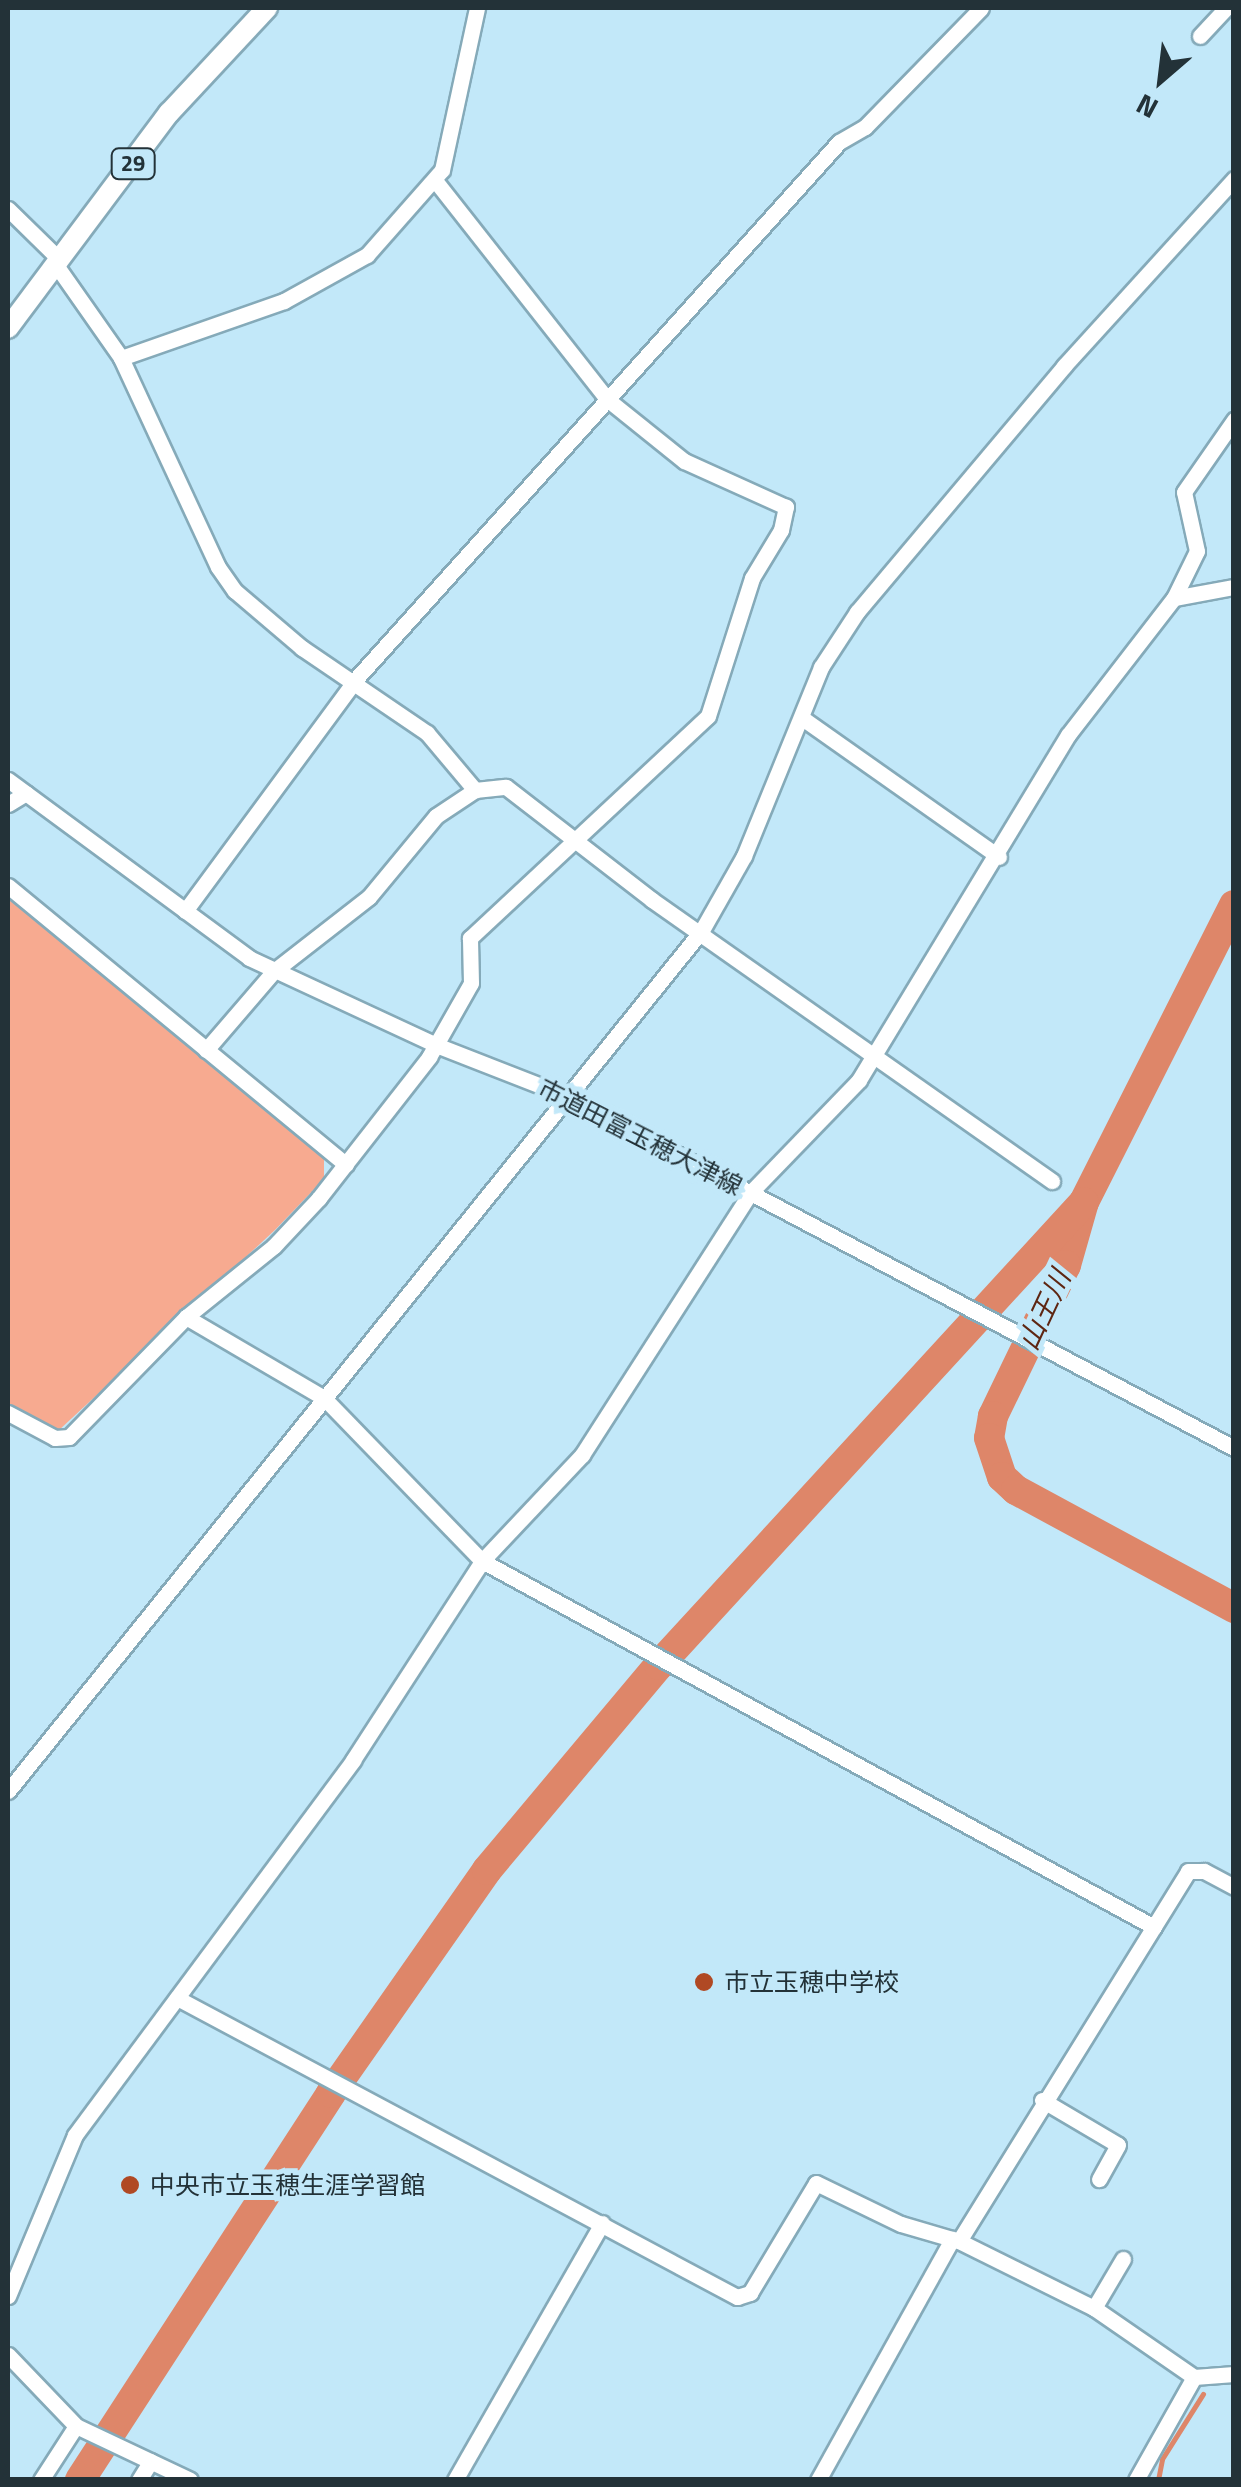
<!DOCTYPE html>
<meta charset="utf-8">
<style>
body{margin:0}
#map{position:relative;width:1241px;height:2487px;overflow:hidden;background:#c2e8f9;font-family:"Titillium Web","Noto Sans JP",sans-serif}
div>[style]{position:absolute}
.green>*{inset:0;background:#f7aa90}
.stream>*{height:5px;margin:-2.5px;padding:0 2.5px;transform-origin:2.5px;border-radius:2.5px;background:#de8669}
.river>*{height:30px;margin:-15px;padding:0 15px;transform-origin:15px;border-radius:15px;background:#de8669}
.roads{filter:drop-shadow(2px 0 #85aab9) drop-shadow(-2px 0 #85aab9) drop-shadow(0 2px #85aab9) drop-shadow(0 -2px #85aab9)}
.minor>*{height:15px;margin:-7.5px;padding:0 7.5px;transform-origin:7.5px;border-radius:7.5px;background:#fff}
.major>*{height:20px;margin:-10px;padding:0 10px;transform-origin:10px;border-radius:10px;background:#fff}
.dots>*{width:28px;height:28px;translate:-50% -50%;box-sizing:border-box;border:5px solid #c2e8f9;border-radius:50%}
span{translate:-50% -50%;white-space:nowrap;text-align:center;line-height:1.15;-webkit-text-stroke:10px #c2e8f9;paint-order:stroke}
.shield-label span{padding:2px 8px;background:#c2e8f9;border:2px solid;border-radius:8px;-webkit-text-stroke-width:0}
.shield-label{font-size:22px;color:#233238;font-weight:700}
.street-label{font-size:25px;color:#233238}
.poi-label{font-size:25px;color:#233238}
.left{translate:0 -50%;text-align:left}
.water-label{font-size:28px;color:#5e2612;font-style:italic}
.frame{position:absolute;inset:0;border:10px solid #233238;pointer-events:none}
.north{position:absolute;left:1111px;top:30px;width:100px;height:100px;-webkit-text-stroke:8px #c2e8f9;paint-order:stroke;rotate:208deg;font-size:28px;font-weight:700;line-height:40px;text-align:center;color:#233238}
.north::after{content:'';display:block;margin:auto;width:35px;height:45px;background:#233238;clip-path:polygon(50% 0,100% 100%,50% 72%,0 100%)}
</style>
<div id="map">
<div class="green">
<i style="clip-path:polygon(8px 897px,324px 1158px,324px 1179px,275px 1230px,58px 1431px,8px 1404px)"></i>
</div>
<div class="stream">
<i style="left:1158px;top:2480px;width:21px;rotate:-79deg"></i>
<i style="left:1162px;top:2459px;width:77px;rotate:-57.8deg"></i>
</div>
<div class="river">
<i style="left:1234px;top:905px;width:333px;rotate:116.8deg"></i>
<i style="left:1084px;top:1202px;width:66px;rotate:105.9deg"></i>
<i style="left:1066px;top:1265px;width:168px;rotate:115.8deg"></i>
<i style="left:993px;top:1416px;width:22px;rotate:100deg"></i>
<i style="left:989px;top:1438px;width:41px;rotate:71.6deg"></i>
<i style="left:1002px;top:1477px;width:19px;rotate:43deg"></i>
<i style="left:1016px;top:1490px;width:248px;rotate:28.4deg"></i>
<i style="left:80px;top:2480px;width:461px;rotate:-57deg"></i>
<i style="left:331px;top:2093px;width:272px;rotate:-55deg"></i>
<i style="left:487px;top:1870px;width:268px;rotate:-50deg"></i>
<i style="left:659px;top:1665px;width:628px;rotate:-47.45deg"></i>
</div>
<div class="roads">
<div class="minor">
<i style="left:1200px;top:36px;width:38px;rotate:-47deg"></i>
<i style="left:8px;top:209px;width:73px;rotate:44.4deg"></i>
<i style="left:56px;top:265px;width:113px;rotate:55deg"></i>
<i style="left:121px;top:358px;width:230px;rotate:65.1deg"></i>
<i style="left:218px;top:567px;width:29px;rotate:55deg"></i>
<i style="left:235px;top:591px;width:88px;rotate:40.4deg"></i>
<i style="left:302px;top:648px;width:151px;rotate:34.2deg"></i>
<i style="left:427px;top:733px;width:75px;rotate:49.9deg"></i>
<i style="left:121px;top:358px;width:173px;rotate:-19.3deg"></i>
<i style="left:284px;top:301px;width:95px;rotate:-29deg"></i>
<i style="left:367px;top:255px;width:113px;rotate:-48.6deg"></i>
<i style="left:442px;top:170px;width:166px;rotate:-77.8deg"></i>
<i style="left:1174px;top:598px;width:52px;rotate:-63.9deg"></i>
<i style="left:1197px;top:551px;width:60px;rotate:-102.4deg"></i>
<i style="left:1184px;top:492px;width:88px;rotate:-55.2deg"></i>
<i style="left:802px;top:718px;width:241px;rotate:35.2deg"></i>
<i style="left:8px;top:780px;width:300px;rotate:36.4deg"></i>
<i style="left:249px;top:958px;width:206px;rotate:24.9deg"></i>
<i style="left:436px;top:1045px;width:141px;rotate:21.3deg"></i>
<i style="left:567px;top:1096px;width:754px;rotate:27.82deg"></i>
<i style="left:8px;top:804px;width:21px;rotate:-31deg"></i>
<i style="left:8px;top:886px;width:438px;rotate:39.5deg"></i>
<i style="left:185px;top:911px;width:287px;rotate:-53.6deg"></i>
<i style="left:355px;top:680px;width:724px;rotate:-48.02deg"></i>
<i style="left:839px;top:142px;width:30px;rotate:-30deg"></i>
<i style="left:865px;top:127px;width:166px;rotate:-45.7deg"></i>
<i style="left:206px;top:1050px;width:104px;rotate:-49.3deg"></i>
<i style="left:274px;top:971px;width:120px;rotate:-37.9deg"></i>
<i style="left:369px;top:897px;width:105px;rotate:-50.4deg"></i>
<i style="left:436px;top:816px;width:47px;rotate:-33.7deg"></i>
<i style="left:475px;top:790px;width:31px;rotate:-6deg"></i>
<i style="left:506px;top:787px;width:185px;rotate:37.7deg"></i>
<i style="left:652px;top:900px;width:489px;rotate:35.1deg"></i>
<i style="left:186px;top:1317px;width:160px;rotate:30.4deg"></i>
<i style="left:324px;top:1398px;width:227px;rotate:45.9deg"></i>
<i style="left:482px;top:1561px;width:765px;rotate:28.57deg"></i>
<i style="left:8px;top:1413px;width:53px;rotate:28deg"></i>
<i style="left:55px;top:1438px;width:14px;rotate:-4deg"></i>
<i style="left:69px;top:1437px;width:168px;rotate:-45.7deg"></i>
<i style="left:186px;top:1317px;width:113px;rotate:-38.9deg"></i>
<i style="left:274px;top:1246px;width:66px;rotate:-46.8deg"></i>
<i style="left:319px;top:1198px;width:179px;rotate:-52deg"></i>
<i style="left:429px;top:1057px;width:85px;rotate:-60.4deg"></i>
<i style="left:471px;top:983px;width:45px;rotate:-91.3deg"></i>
<i style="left:470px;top:938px;width:325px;rotate:-43deg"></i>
<i style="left:708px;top:716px;width:145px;rotate:-72.3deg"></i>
<i style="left:752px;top:578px;width:56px;rotate:-58.9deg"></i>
<i style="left:781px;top:530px;width:24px;rotate:-78deg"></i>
<i style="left:786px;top:507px;width:112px;rotate:-155.7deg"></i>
<i style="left:684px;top:461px;width:99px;rotate:-141.2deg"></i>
<i style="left:607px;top:399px;width:276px;rotate:-128.2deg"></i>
<i style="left:8px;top:1791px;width:1106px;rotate:-51.13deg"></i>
<i style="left:702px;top:930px;width:85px;rotate:-60.4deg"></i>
<i style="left:744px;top:856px;width:204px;rotate:-67.8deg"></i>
<i style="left:821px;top:667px;width:66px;rotate:-56.8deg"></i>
<i style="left:857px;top:612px;width:322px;rotate:-49.9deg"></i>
<i style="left:1064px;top:366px;width:253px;rotate:-47.7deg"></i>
<i style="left:177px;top:1998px;width:635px;rotate:28.1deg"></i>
<i style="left:737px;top:2297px;width:14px;rotate:-17deg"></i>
<i style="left:750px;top:2293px;width:128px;rotate:-59deg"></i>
<i style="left:816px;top:2183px;width:94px;rotate:25.8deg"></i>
<i style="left:901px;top:2224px;width:60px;rotate:16.3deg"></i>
<i style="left:959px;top:2241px;width:151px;rotate:26.4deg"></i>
<i style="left:1094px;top:2308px;width:121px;rotate:34.6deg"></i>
<i style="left:1194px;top:2377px;width:40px;rotate:-4.3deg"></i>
<i style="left:1042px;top:2100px;width:88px;rotate:30.6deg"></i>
<i style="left:1118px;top:2145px;width:39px;rotate:119deg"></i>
<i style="left:959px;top:2241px;width:435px;rotate:-58.2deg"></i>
<i style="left:1188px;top:1871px;width:16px"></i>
<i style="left:1204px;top:1871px;width:34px;rotate:28deg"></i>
<i style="left:8px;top:2296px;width:174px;rotate:-67.4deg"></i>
<i style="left:75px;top:2135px;width:467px;rotate:-53.4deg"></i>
<i style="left:353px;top:1760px;width:237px;rotate:-57deg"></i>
<i style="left:482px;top:1561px;width:146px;rotate:-46.7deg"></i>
<i style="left:582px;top:1455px;width:311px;rotate:-57.3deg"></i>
<i style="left:750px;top:1193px;width:157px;rotate:-46deg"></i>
<i style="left:859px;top:1080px;width:403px;rotate:-58.8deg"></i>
<i style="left:1068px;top:735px;width:173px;rotate:-52.3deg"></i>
<i style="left:1174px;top:598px;width:61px;rotate:-10.4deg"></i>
<i style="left:1094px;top:2308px;width:57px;rotate:-59.4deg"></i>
<i style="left:8px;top:2355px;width:98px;rotate:46.2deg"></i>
<i style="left:76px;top:2426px;width:126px;rotate:25.3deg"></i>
<i style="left:41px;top:2480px;width:64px;rotate:-57.1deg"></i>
<i style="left:139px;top:2480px;width:22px;rotate:-58deg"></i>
<i style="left:455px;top:2480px;width:296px;rotate:-60.2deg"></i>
<i style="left:818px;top:2480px;width:276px;rotate:-60.9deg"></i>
<i style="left:1136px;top:2480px;width:118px;rotate:-60.6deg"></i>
</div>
<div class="major">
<i style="left:8px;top:328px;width:269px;rotate:-53.2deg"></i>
<i style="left:169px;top:113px;width:144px;rotate:-47deg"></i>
</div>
</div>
<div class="dots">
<i style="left:704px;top:1982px;background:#b04924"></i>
<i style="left:130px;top:2185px;background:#b04924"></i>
</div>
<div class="shield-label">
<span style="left:133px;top:164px">29</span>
</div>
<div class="street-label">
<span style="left:640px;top:1137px;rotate:27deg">市道田富玉穂大津線</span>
</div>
<div class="poi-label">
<span class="left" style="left:724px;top:1982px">市立玉穂中学校</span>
<span class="left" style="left:150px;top:2185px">中央市立玉穂生涯学習館</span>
</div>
<div class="water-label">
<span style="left:1044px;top:1310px;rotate:-65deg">山王川</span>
</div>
<div class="frame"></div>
<div class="north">N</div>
</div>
